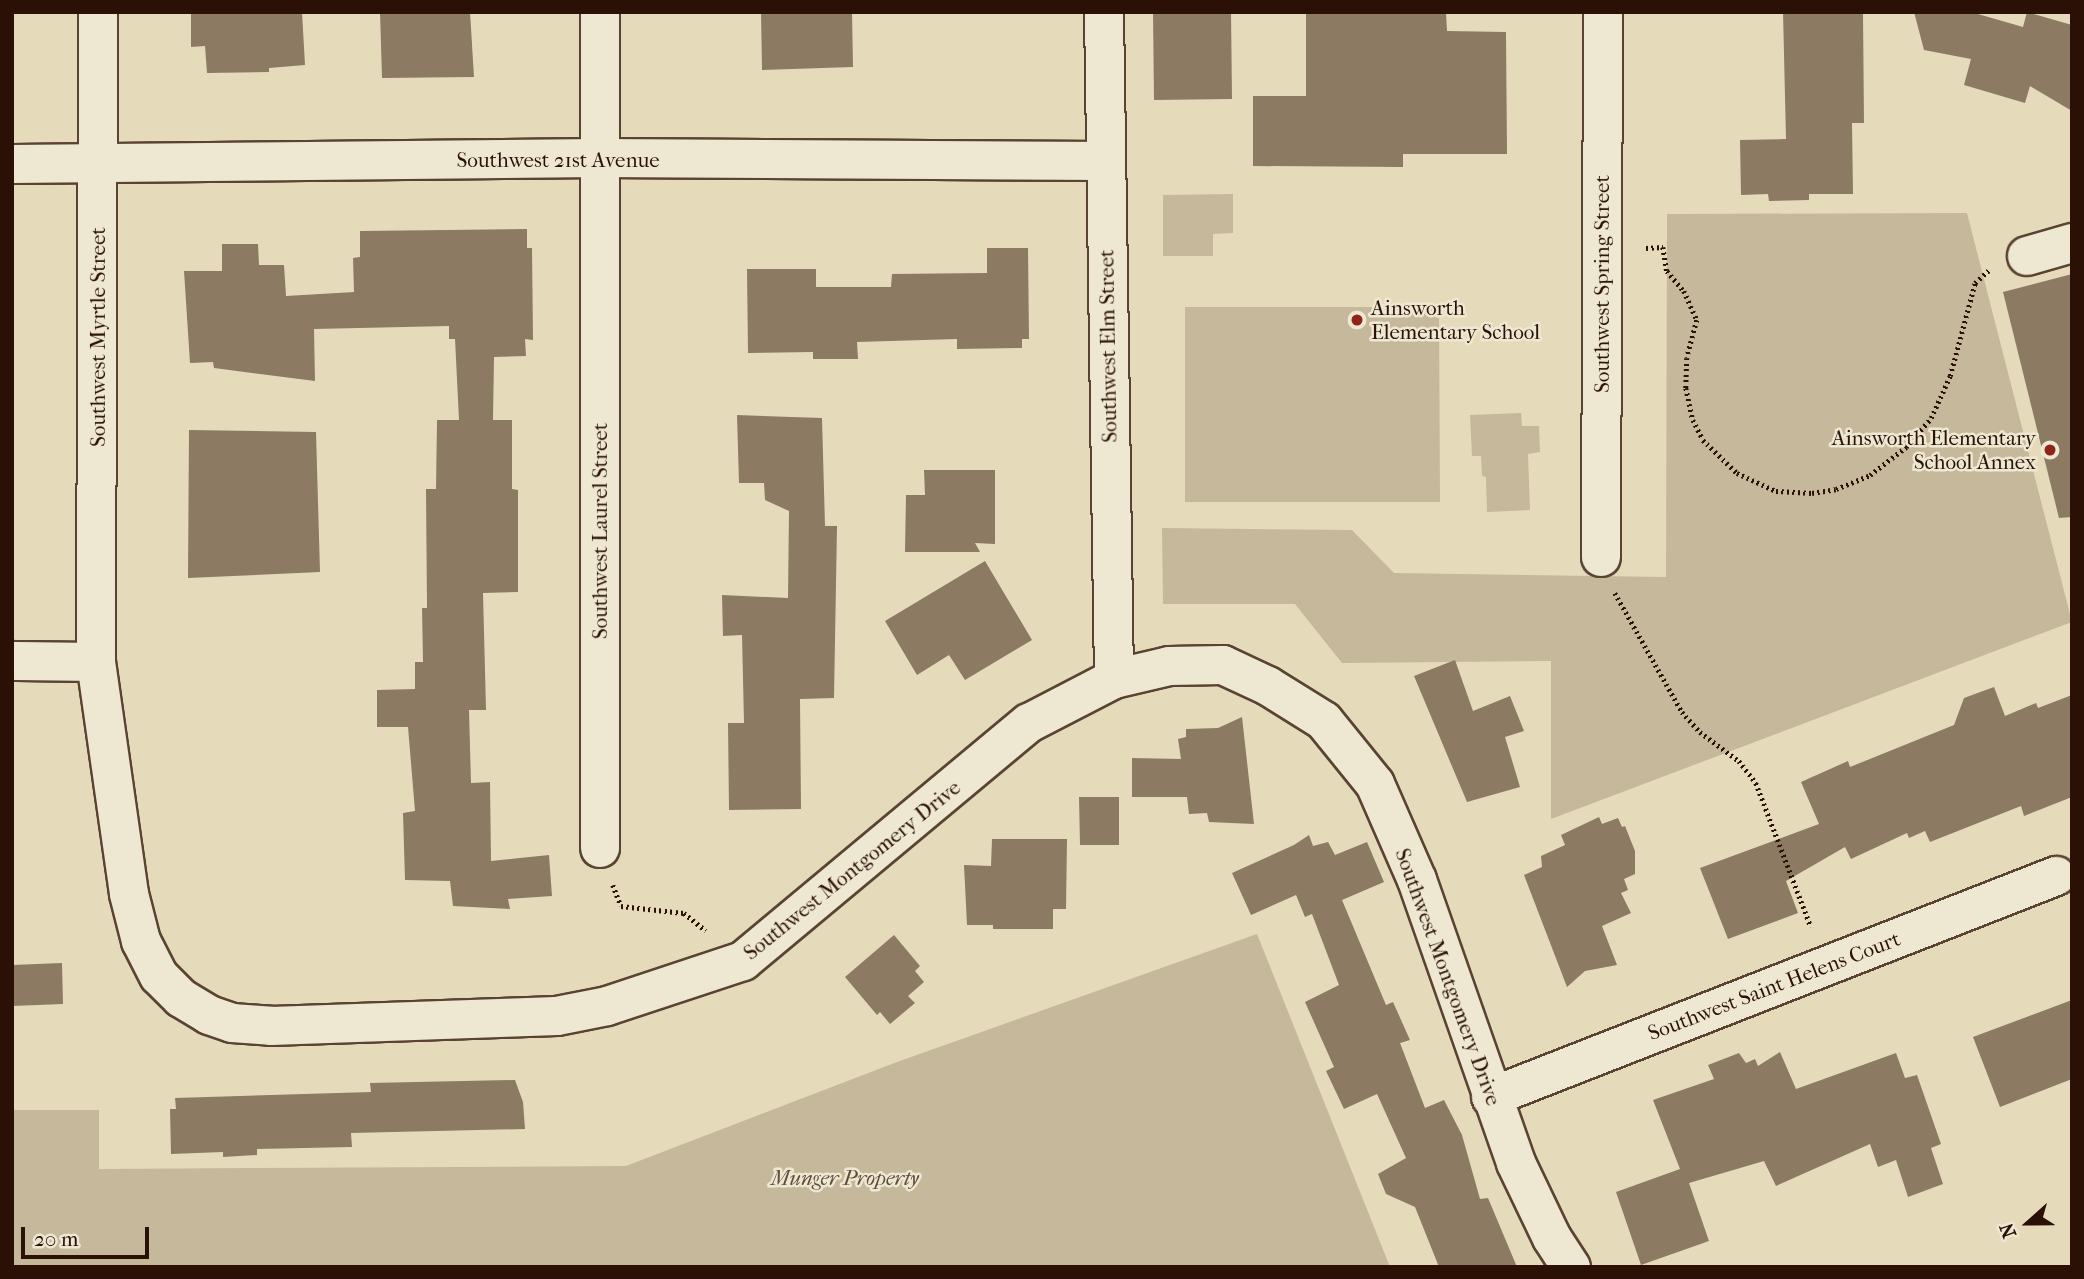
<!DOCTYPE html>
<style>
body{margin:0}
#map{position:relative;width:2084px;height:1279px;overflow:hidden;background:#e5dbba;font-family:"IM FELL French Canon",serif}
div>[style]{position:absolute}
.green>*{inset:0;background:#c5b89b}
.building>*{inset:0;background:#8c7a63}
.path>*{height:4.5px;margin-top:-2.25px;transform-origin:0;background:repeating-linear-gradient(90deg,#2b1005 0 2px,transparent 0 5.5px)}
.roads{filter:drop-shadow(2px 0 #5a4332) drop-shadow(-2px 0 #5a4332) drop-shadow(0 2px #5a4332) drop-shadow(0 -2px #5a4332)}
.minor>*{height:38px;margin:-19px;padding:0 19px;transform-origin:19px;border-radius:19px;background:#eee8d2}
.dots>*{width:19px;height:19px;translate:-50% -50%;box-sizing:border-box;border:4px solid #eee8d2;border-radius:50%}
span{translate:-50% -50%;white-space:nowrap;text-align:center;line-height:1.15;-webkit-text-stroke:5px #eee8d2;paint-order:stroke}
.street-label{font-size:21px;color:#2b1005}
.poi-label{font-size:21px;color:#2b1005}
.left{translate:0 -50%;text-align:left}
.right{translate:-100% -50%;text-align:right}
.park-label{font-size:21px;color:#614b3a;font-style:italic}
.frame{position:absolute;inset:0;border:14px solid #2b1005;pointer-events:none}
.north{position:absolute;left:1993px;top:1188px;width:70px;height:70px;-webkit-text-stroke:5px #eee8d2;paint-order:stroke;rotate:249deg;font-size:19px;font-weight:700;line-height:28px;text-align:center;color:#2b1005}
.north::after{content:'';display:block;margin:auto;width:24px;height:32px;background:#2b1005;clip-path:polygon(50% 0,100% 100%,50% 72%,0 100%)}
.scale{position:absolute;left:21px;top:1227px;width:128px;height:32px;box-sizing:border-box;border:4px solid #2b1005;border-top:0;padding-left:9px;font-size:21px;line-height:24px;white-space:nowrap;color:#2b1005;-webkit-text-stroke:5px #eee8d2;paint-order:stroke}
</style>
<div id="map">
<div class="green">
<i style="clip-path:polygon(1233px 194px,1233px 233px,1213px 234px,1213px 256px,1163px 256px,1163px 195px)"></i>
<i style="clip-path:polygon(1967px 213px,2072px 622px,1551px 819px,1551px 661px,1342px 663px,1295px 604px,1163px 604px,1162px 528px,1352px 530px,1394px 573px,1666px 577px,1667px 214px)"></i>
<i style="clip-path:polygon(1185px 307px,1439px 307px,1440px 502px,1185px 502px)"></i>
<i style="clip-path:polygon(1521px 413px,1522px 426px,1539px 426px,1540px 452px,1528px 454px,1530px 510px,1487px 512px,1486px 477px,1482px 476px,1481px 456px,1472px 456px,1470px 415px)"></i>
<i style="clip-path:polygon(1257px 934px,1390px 1267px,12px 1267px,12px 1110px,99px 1110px,99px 1169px,626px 1166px,897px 1062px)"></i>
</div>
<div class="building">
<i style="clip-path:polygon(191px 12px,302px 12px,305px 65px,269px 68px,269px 72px,207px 73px,205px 46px,191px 47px)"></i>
<i style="clip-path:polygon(380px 12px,470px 12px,474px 77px,382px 78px)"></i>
<i style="clip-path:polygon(761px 12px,852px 12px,853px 67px,762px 70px)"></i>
<i style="clip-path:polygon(1153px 12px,1231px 12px,1232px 99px,1154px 100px)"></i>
<i style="clip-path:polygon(1306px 12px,1446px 12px,1447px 31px,1506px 32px,1507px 154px,1403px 154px,1403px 167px,1253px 166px,1253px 96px,1306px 96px)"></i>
<i style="clip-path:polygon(1783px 12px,1863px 12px,1864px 123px,1852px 123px,1853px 194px,1809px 194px,1809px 200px,1769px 201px,1768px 194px,1741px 195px,1740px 140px,1786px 139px)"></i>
<i style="clip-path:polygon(1914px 12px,1971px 12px,2023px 27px,2027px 12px,2072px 25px,2072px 111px,2030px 86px,2025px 103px,1964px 85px,1971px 59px,1924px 50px)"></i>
<i style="clip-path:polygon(527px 229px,527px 248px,532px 248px,533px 340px,525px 339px,526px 356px,494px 357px,493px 420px,512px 420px,512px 489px,518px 490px,518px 592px,483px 593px,486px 710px,469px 710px,471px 783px,490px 782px,491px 861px,549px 855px,552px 896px,508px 899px,510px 909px,453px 906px,450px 881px,405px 880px,403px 813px,415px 811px,408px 727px,377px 727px,377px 690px,415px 689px,415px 662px,423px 662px,422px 608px,427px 608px,426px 489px,436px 489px,437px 420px,459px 420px,455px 339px,449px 339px,449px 326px,314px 329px,315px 381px,214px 368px,213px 362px,190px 363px,184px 271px,222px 271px,222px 244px,258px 244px,259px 265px,284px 265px,286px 296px,354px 292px,353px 258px,360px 257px,360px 231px)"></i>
<i style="clip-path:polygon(987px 248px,1028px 248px,1029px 339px,1022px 339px,1022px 348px,957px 349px,957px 339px,857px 342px,858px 359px,813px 359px,813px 352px,748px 353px,747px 269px,816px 269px,816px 287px,891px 287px,892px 274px,987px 273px)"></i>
<i style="clip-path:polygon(2072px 274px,2072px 517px,2059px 518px,2003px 292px)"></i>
<i style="clip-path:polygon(737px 415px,822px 418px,825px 526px,837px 526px,834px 698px,800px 699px,801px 809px,729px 810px,728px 723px,744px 723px,742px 635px,723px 636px,722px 595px,788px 598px,789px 511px,765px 500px,764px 483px,739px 483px)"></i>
<i style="clip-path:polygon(189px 430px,316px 432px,320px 572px,188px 578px)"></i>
<i style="clip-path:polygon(924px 470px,995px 470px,995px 544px,975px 543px,980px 552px,905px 552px,906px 495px,925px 495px)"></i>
<i style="clip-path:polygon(985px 561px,1032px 640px,965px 680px,949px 655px,917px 675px,885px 621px)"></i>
<i style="clip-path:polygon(1455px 660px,1473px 711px,1510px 696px,1524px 731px,1505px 737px,1520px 787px,1467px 802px,1414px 676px)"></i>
<i style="clip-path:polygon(1994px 687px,2005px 716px,2036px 703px,2038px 708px,2072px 695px,2072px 797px,2024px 816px,2021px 806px,1930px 842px,1925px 831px,1909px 838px,1907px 833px,1851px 859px,1845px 847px,1786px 881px,1798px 913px,1728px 939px,1700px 868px,1819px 824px,1801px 782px,1848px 761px,1850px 767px,1954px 725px,1964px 698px)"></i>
<i style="clip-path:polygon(1242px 717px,1254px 824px,1209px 822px,1207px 813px,1189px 814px,1187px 797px,1132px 797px,1132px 758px,1181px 759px,1178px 739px,1186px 737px,1186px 729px,1218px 728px)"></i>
<i style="clip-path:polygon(1079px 797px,1119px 797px,1119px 845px,1080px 845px)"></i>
<i style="clip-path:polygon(1599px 817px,1602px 824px,1618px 818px,1622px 827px,1625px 826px,1635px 851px,1635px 874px,1624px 879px,1628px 890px,1621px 893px,1631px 913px,1602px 926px,1617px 965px,1585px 971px,1567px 987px,1524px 875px,1542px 867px,1541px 856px,1565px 845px,1561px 835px)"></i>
<i style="clip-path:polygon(1309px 835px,1313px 846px,1328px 842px,1335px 855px,1367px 842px,1384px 882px,1342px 900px,1386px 1005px,1393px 1002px,1410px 1040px,1400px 1043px,1425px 1108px,1444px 1100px,1462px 1135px,1480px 1199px,1488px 1198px,1517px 1267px,1439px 1267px,1415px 1207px,1386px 1194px,1378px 1174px,1406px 1158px,1377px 1094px,1344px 1109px,1326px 1071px,1334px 1067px,1305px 1002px,1339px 985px,1312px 914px,1305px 917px,1296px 895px,1251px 915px,1232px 873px,1294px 845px)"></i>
<i style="clip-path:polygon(992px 839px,1067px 839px,1066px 909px,1053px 909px,1053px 929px,993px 929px,993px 925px,967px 925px,964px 865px,991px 866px)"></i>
<i style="clip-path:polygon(894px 935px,920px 966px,915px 971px,924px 982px,908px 996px,915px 1003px,890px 1024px,880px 1012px,877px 1015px,845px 977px)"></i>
<i style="clip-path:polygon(62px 963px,63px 1004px,12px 1006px,12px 965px)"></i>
<i style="clip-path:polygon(2072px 1000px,2072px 1079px,2000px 1107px,1973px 1037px)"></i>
<i style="clip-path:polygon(1780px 1052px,1796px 1089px,1896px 1053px,1905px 1078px,1917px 1075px,1941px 1144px,1931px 1148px,1943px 1184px,1908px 1197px,1896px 1160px,1878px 1167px,1870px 1144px,1776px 1186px,1764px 1161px,1689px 1183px,1709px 1241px,1641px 1265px,1616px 1192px,1680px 1169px,1653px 1100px,1714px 1079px,1708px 1065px,1739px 1053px,1746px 1063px,1755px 1059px,1758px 1066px)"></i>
<i style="clip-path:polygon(515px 1080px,523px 1102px,525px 1129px,351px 1133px,352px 1147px,257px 1149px,257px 1155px,223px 1157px,223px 1152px,171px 1154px,170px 1109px,176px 1109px,175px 1098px,371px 1092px,370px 1083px)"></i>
</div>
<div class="path">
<i style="left:1646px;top:248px;width:17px;rotate:-3deg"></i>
<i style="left:1663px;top:247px;width:24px;rotate:81deg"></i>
<i style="left:1667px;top:271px;width:26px;rotate:50deg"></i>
<i style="left:1684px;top:291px;width:32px;rotate:66deg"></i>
<i style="left:1697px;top:320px;width:39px;rotate:105deg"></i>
<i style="left:1687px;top:358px;width:30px;rotate:92deg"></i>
<i style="left:1686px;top:388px;width:33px;rotate:78deg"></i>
<i style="left:1693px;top:420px;width:22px;rotate:63deg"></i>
<i style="left:1703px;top:440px;width:47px;rotate:44.1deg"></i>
<i style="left:1737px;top:473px;width:43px;rotate:24.8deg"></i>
<i style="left:1776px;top:491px;width:36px;rotate:3deg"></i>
<i style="left:1812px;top:493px;width:24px;rotate:-9deg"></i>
<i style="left:1836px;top:489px;width:37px;rotate:-22deg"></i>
<i style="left:1870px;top:475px;width:46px;rotate:-37.9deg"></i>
<i style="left:1906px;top:447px;width:38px;rotate:-49deg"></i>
<i style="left:1931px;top:418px;width:46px;rotate:-65.7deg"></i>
<i style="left:1950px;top:376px;width:96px;rotate:-75deg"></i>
<i style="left:1975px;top:283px;width:21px;rotate:-43deg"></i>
<i style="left:1615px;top:593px;width:137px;rotate:60.6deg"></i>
<i style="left:1682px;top:712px;width:27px;rotate:48deg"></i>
<i style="left:1700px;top:732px;width:49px;rotate:36.6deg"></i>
<i style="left:1739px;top:761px;width:28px;rotate:52deg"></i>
<i style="left:1756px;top:783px;width:154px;rotate:69.1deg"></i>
<i style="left:613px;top:885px;width:22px;rotate:69deg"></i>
<i style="left:621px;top:906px;width:63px;rotate:6.3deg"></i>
<i style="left:684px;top:913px;width:28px;rotate:39deg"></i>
</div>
<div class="roads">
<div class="minor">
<i style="left:98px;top:12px;width:650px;rotate:90.18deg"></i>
<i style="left:96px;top:662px;width:234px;rotate:81.9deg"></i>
<i style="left:129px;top:894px;width:49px;rotate:75.7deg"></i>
<i style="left:141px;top:941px;width:39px;rotate:63deg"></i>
<i style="left:159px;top:976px;width:31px;rotate:45deg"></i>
<i style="left:181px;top:998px;width:33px;rotate:31deg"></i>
<i style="left:209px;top:1015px;width:24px;rotate:19deg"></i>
<i style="left:232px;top:1023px;width:39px;rotate:4deg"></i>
<i style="left:271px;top:1026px;width:286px;rotate:-2deg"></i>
<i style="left:557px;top:1016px;width:51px;rotate:-11.3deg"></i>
<i style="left:607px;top:1006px;width:143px;rotate:-18.3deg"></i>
<i style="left:743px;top:961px;width:372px;rotate:-39.8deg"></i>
<i style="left:1029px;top:723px;width:96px;rotate:-27.4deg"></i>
<i style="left:1114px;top:679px;width:57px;rotate:-13.3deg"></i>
<i style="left:1169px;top:666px;width:54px;rotate:-1.1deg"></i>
<i style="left:1223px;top:665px;width:50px;rotate:25deg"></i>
<i style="left:1268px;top:686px;width:66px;rotate:32deg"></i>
<i style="left:1324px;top:721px;width:81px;rotate:51deg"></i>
<i style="left:1375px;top:784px;width:105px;rotate:66.4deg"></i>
<i style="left:1417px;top:880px;width:300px;rotate:70.7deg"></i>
<i style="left:1516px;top:1163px;width:83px;rotate:64.4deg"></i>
<i style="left:1552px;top:1238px;width:35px;rotate:57deg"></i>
<i style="left:600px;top:12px;width:836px;rotate:90deg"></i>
<i style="left:1104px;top:12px;width:667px;rotate:89.14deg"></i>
<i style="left:12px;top:164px;width:588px;rotate:-0.58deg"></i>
<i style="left:600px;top:158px;width:504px;rotate:0.34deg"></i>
<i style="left:2027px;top:256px;width:47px;rotate:-16.1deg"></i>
<i style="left:1601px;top:557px;width:545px;rotate:-89.79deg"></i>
<i style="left:12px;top:661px;width:84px;rotate:0.7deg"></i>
<i style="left:1491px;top:1097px;width:607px;rotate:-21.36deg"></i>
</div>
</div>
<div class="dots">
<i style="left:1357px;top:320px;background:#8f2418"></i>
<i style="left:2050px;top:450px;background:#8f2418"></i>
</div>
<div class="street-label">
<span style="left:558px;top:160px">Southwest 21st Avenue</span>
<span style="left:1602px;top:284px;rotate:-90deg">Southwest Spring Street</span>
<span style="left:98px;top:337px;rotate:-90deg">Southwest Myrtle Street</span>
<span style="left:1108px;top:346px;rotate:-91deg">Southwest Elm Street</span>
<span style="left:600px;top:531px;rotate:-90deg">Southwest Laurel Street</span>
<span style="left:852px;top:870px;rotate:-39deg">Southwest Montgomery Drive</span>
<span style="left:1448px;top:977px;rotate:70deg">Southwest Montgomery Drive</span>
<span style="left:1774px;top:986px;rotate:-21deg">Southwest Saint Helens Court</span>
</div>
<div class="poi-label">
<span class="left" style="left:1371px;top:320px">Ainsworth<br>Elementary School</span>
<span class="right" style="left:2036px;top:450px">Ainsworth Elementary<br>School Annex</span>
</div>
<div class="park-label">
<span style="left:845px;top:1178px">Munger Property</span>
</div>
<div class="frame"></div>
<div class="north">N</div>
<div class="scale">20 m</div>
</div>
